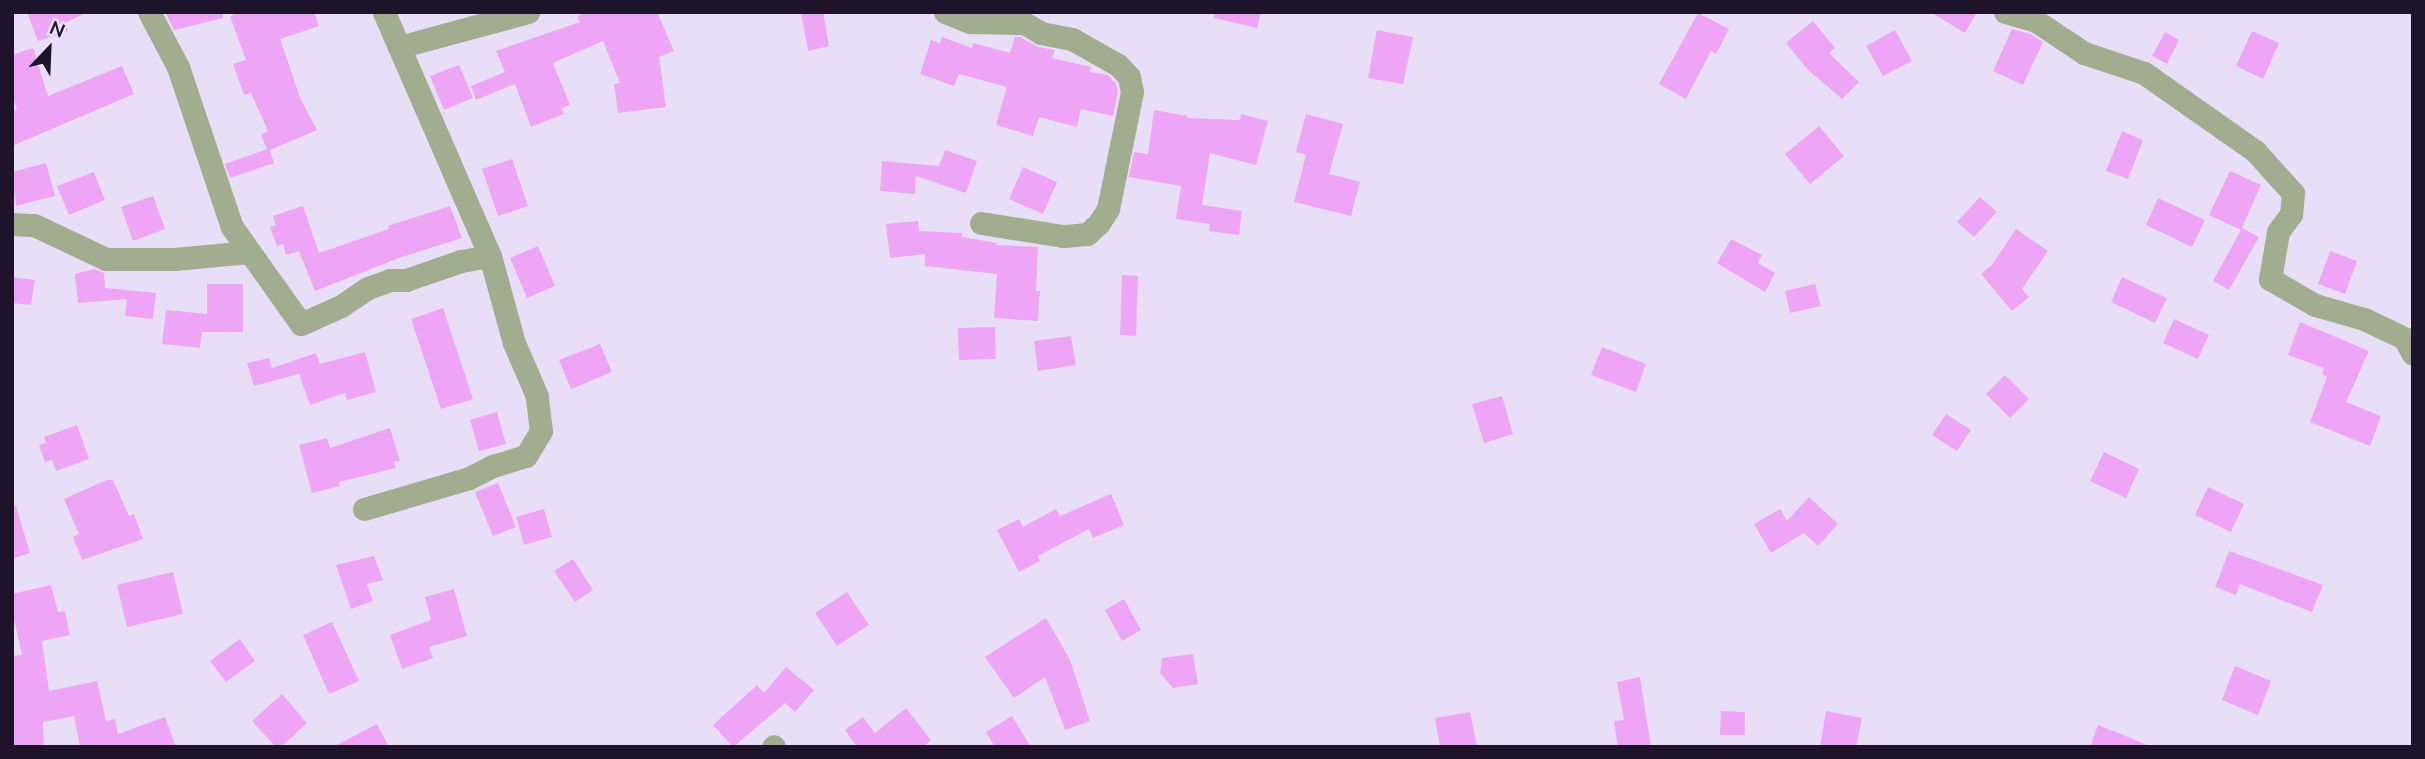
<!DOCTYPE html>
<style>
body{margin:0}
#map{position:relative;width:2425px;height:759px;overflow:hidden;background:#e8def8;font-family:"Nunito Sans",sans-serif}
div>[style]{position:absolute}
.building>*{inset:0;background:#eea5f5}
.minor>*{height:23px;margin:-11.5px;padding:0 11.5px;transform-origin:11.5px;border-radius:11.5px;background:#a2ad90}
span{translate:-50% -50%;white-space:nowrap;text-align:center;line-height:1.15;-webkit-text-stroke:5px #e8def8;paint-order:stroke}
.frame{position:absolute;inset:0;border:14px solid #1e132a;pointer-events:none}
.north{position:absolute;left:14px;top:14px;width:70px;height:70px;-webkit-text-stroke:5px #e8def8;paint-order:stroke;rotate:23deg;font-size:19px;font-weight:700;line-height:28px;text-align:center;color:#1e132a}
.north::after{content:'';display:block;margin:auto;width:24px;height:32px;background:#1e132a;clip-path:polygon(50% 0,100% 100%,50% 72%,0 100%)}
</style>
<div id="map">
<div class="building">
<i style="clip-path:polygon(27px 12px,88px 12px,65px 23px,68px 31px,38px 41px)"></i>
<i style="clip-path:polygon(165px 12px,223px 12px,223px 18px,174px 30px)"></i>
<i style="clip-path:polygon(242px 12px,314px 12px,319px 26px,280px 39px,301px 100px,317px 130px,270px 150px,274px 163px,230px 178px,225px 164px,267px 149px,261px 135px,268px 131px,251px 93px,244px 95px,233px 64px,246px 60px,230px 16px)"></i>
<i style="clip-path:polygon(588px 12px,657px 12px,674px 51px,659px 57px,666px 107px,618px 113px,614px 84px,620px 83px,603px 41px,553px 63px,570px 105px,562px 108px,564px 114px,531px 127px,515px 84px,476px 100px,471px 86px,505px 72px,496px 51px,580px 22px,577px 16px)"></i>
<i style="clip-path:polygon(801px 12px,823px 12px,829px 46px,808px 51px)"></i>
<i style="clip-path:polygon(1214px 12px,1261px 12px,1257px 28px,1214px 18px)"></i>
<i style="clip-path:polygon(1930px 12px,1977px 12px,1965px 33px)"></i>
<i style="clip-path:polygon(1698px 13px,1729px 29px,1716px 54px,1711px 51px,1686px 99px,1659px 84px)"></i>
<i style="clip-path:polygon(1813px 21px,1835px 48px,1829px 53px,1859px 82px,1842px 99px,1808px 70px,1786px 43px)"></i>
<i style="clip-path:polygon(2012px 29px,2030px 34px,2043px 42px,2023px 85px,1993px 71px)"></i>
<i style="clip-path:polygon(1377px 30px,1413px 37px,1403px 84px,1368px 78px)"></i>
<i style="clip-path:polygon(1895px 30px,1912px 61px,1883px 76px,1866px 46px)"></i>
<i style="clip-path:polygon(2252px 31px,2279px 43px,2263px 79px,2236px 66px)"></i>
<i style="clip-path:polygon(2165px 32px,2179px 40px,2167px 64px,2152px 56px)"></i>
<i style="clip-path:polygon(942px 37px,972px 48px,973px 43px,1010px 53px,1015px 37px,1020px 37px,1038px 47px,1055px 50px,1052px 58px,1091px 67px,1090px 72px,1108px 75px,1116px 84px,1118px 92px,1113px 116px,1081px 109px,1077px 127px,1039px 117px,1033px 136px,996px 125px,1007px 87px,959px 74px,954px 86px,920px 74px,931px 40px,940px 43px)"></i>
<i style="clip-path:polygon(33px 48px,48px 96px,122px 66px,134px 94px,12px 146px,12px 112px,17px 110px,12px 93px,12px 55px)"></i>
<i style="clip-path:polygon(459px 65px,473px 98px,444px 110px,430px 76px)"></i>
<i style="clip-path:polygon(1154px 110px,1187px 116px,1187px 118px,1240px 120px,1241px 114px,1268px 121px,1256px 165px,1210px 153px,1202px 205px,1242px 211px,1239px 235px,1209px 231px,1210px 224px,1176px 219px,1181px 186px,1129px 177px,1134px 152px,1148px 154px)"></i>
<i style="clip-path:polygon(1306px 114px,1343px 124px,1329px 174px,1360px 182px,1351px 216px,1294px 202px,1306px 155px,1296px 152px)"></i>
<i style="clip-path:polygon(1819px 126px,1844px 156px,1810px 184px,1785px 154px)"></i>
<i style="clip-path:polygon(2122px 131px,2143px 140px,2128px 179px,2106px 171px)"></i>
<i style="clip-path:polygon(945px 150px,977px 161px,966px 193px,916px 176px,915px 194px,880px 191px,882px 161px,939px 166px)"></i>
<i style="clip-path:polygon(512px 159px,528px 206px,498px 216px,482px 169px)"></i>
<i style="clip-path:polygon(46px 163px,55px 196px,16px 206px,12px 172px)"></i>
<i style="clip-path:polygon(1023px 167px,1057px 182px,1043px 214px,1009px 199px)"></i>
<i style="clip-path:polygon(2230px 171px,2261px 185px,2241px 230px,2209px 215px)"></i>
<i style="clip-path:polygon(94px 172px,105px 200px,69px 215px,57px 186px)"></i>
<i style="clip-path:polygon(153px 196px,165px 229px,133px 241px,121px 207px)"></i>
<i style="clip-path:polygon(1980px 197px,1997px 212px,1974px 237px,1957px 222px)"></i>
<i style="clip-path:polygon(2158px 198px,2205px 220px,2192px 247px,2146px 225px)"></i>
<i style="clip-path:polygon(303px 206px,319px 253px,389px 229px,388px 226px,450px 206px,462px 238px,399px 258px,315px 291px,299px 251px,286px 255px,283px 244px,277px 246px,270px 227px,276px 225px,273px 216px)"></i>
<i style="clip-path:polygon(918px 221px,919px 231px,962px 233px,962px 237px,997px 243px,996px 245px,1038px 247px,1036px 291px,1040px 291px,1038px 321px,994px 318px,997px 274px,925px 266px,925px 254px,890px 258px,886px 224px)"></i>
<i style="clip-path:polygon(2242px 228px,2259px 237px,2229px 290px,2213px 281px)"></i>
<i style="clip-path:polygon(2016px 229px,2048px 251px,2022px 289px,2029px 297px,2012px 311px,1981px 274px,1992px 265px)"></i>
<i style="clip-path:polygon(1731px 239px,1762px 255px,1758px 263px,1775px 273px,1765px 292px,1717px 263px)"></i>
<i style="clip-path:polygon(538px 246px,555px 286px,527px 298px,510px 258px)"></i>
<i style="clip-path:polygon(2330px 251px,2357px 261px,2345px 294px,2318px 284px)"></i>
<i style="clip-path:polygon(94px 269px,104px 273px,105px 288px,156px 293px,153px 319px,125px 316px,127px 299px,78px 303px,75px 274px)"></i>
<i style="clip-path:polygon(1122px 275px,1138px 276px,1136px 336px,1120px 335px)"></i>
<i style="clip-path:polygon(12px 277px,35px 280px,31px 305px,12px 303px)"></i>
<i style="clip-path:polygon(2122px 277px,2167px 298px,2155px 323px,2111px 302px)"></i>
<i style="clip-path:polygon(207px 284px,243px 284px,243px 332px,202px 332px,200px 348px,162px 344px,166px 310px,207px 314px)"></i>
<i style="clip-path:polygon(1815px 284px,1821px 306px,1790px 313px,1785px 291px)"></i>
<i style="clip-path:polygon(443px 308px,473px 399px,441px 409px,411px 319px)"></i>
<i style="clip-path:polygon(2174px 319px,2209px 335px,2198px 359px,2163px 343px)"></i>
<i style="clip-path:polygon(2300px 322px,2369px 351px,2346px 402px,2381px 416px,2370px 446px,2310px 422px,2327px 377px,2322px 374px,2324px 368px,2288px 355px)"></i>
<i style="clip-path:polygon(995px 327px,996px 359px,959px 360px,958px 328px)"></i>
<i style="clip-path:polygon(1071px 336px,1076px 365px,1038px 371px,1034px 341px)"></i>
<i style="clip-path:polygon(600px 344px,612px 372px,571px 389px,559px 360px)"></i>
<i style="clip-path:polygon(1602px 347px,1646px 364px,1636px 392px,1591px 375px)"></i>
<i style="clip-path:polygon(365px 352px,376px 392px,347px 400px,345px 393px,310px 405px,299px 374px,254px 386px,247px 363px,269px 358px,272px 368px,316px 353px,320px 364px)"></i>
<i style="clip-path:polygon(2005px 375px,2029px 399px,2010px 418px,1986px 394px)"></i>
<i style="clip-path:polygon(1502px 396px,1513px 434px,1484px 443px,1472px 404px)"></i>
<i style="clip-path:polygon(497px 412px,506px 444px,479px 451px,470px 420px)"></i>
<i style="clip-path:polygon(1946px 414px,1971px 430px,1957px 451px,1932px 435px)"></i>
<i style="clip-path:polygon(77px 425px,89px 459px,56px 471px,52px 460px,45px 462px,39px 445px,46px 443px,44px 437px)"></i>
<i style="clip-path:polygon(390px 428px,400px 461px,394px 462px,396px 468px,339px 482px,340px 486px,312px 493px,299px 445px,327px 438px,330px 448px)"></i>
<i style="clip-path:polygon(2104px 452px,2139px 469px,2126px 498px,2090px 481px)"></i>
<i style="clip-path:polygon(107px 480px,113px 480px,129px 516px,134px 514px,143px 539px,82px 560px,73px 537px,79px 534px,64px 499px)"></i>
<i style="clip-path:polygon(498px 483px,516px 527px,493px 536px,475px 492px)"></i>
<i style="clip-path:polygon(2208px 487px,2244px 504px,2231px 532px,2195px 515px)"></i>
<i style="clip-path:polygon(1111px 494px,1124px 525px,1093px 538px,1089px 529px,1038px 556px,1040px 561px,1019px 572px,997px 530px,1019px 519px,1023px 527px,1056px 509px,1060px 516px)"></i>
<i style="clip-path:polygon(1809px 497px,1838px 524px,1818px 546px,1804px 533px,1771px 553px,1754px 524px,1780px 509px,1787px 521px)"></i>
<i style="clip-path:polygon(12px 506px,16px 506px,30px 553px,12px 559px)"></i>
<i style="clip-path:polygon(544px 509px,552px 537px,524px 545px,516px 517px)"></i>
<i style="clip-path:polygon(2229px 551px,2323px 585px,2312px 612px,2240px 584px,2236px 595px,2215px 587px)"></i>
<i style="clip-path:polygon(374px 556px,383px 580px,367px 584px,373px 601px,351px 609px,336px 565px)"></i>
<i style="clip-path:polygon(573px 559px,593px 590px,575px 602px,554px 571px)"></i>
<i style="clip-path:polygon(173px 572px,183px 614px,127px 627px,117px 585px)"></i>
<i style="clip-path:polygon(51px 585px,58px 612px,65px 611px,70px 635px,42px 641px,49px 691px,97px 681px,106px 721px,115px 719px,118px 734px,165px 717px,176px 747px,80px 747px,74px 716px,43px 722px,44px 747px,12px 747px,12px 656px,22px 655px,12px 610px,12px 594px)"></i>
<i style="clip-path:polygon(454px 589px,467px 636px,429px 647px,433px 658px,402px 669px,390px 635px,431px 620px,425px 597px)"></i>
<i style="clip-path:polygon(847px 592px,869px 625px,837px 646px,815px 613px)"></i>
<i style="clip-path:polygon(1124px 599px,1141px 630px,1122px 641px,1105px 610px)"></i>
<i style="clip-path:polygon(1046px 618px,1070px 660px,1090px 721px,1065px 730px,1045px 677px,1014px 698px,985px 657px)"></i>
<i style="clip-path:polygon(332px 622px,359px 681px,329px 694px,303px 635px)"></i>
<i style="clip-path:polygon(240px 639px,255px 661px,226px 682px,210px 661px)"></i>
<i style="clip-path:polygon(1193px 654px,1198px 684px,1173px 688px,1160px 673px,1162px 658px)"></i>
<i style="clip-path:polygon(2235px 666px,2271px 681px,2258px 715px,2222px 700px)"></i>
<i style="clip-path:polygon(786px 667px,814px 690px,795px 712px,785px 703px,733px 747px,713px 725px,757px 685px,764px 693px)"></i>
<i style="clip-path:polygon(1640px 677px,1651px 747px,1618px 747px,1614px 721px,1624px 720px,1617px 682px)"></i>
<i style="clip-path:polygon(282px 694px,307px 723px,281px 747px,276px 747px,252px 721px)"></i>
<i style="clip-path:polygon(906px 708px,931px 740px,923px 747px,857px 747px,845px 730px,863px 717px,875px 733px)"></i>
<i style="clip-path:polygon(1721px 711px,1745px 712px,1745px 735px,1720px 735px)"></i>
<i style="clip-path:polygon(1826px 711px,1862px 718px,1856px 747px,1820px 747px)"></i>
<i style="clip-path:polygon(1470px 712px,1477px 747px,1440px 747px,1435px 718px)"></i>
<i style="clip-path:polygon(1012px 716px,1031px 747px,995px 747px,986px 732px)"></i>
<i style="clip-path:polygon(377px 724px,389px 747px,333px 747px)"></i>
<i style="clip-path:polygon(2098px 725px,2150px 746px,2150px 747px,2090px 747px)"></i>
</div>
<div class="minor">
<i style="left:149px;top:12px;width:62px;rotate:62.2deg"></i>
<i style="left:178px;top:67px;width:169px;rotate:71.4deg"></i>
<i style="left:232px;top:227px;width:119px;rotate:54.6deg"></i>
<i style="left:301px;top:324px;width:44px;rotate:-24.2deg"></i>
<i style="left:341px;top:306px;width:32px;rotate:-34deg"></i>
<i style="left:368px;top:288px;width:23px;rotate:-20deg"></i>
<i style="left:390px;top:280px;width:16px"></i>
<i style="left:406px;top:280px;width:58px;rotate:-19.1deg"></i>
<i style="left:461px;top:261px;width:29px;rotate:-10deg"></i>
<i style="left:945px;top:12px;width:27px;rotate:22deg"></i>
<i style="left:970px;top:22px;width:54px;rotate:1.1deg"></i>
<i style="left:1024px;top:23px;width:20px;rotate:30deg"></i>
<i style="left:1041px;top:33px;width:32px;rotate:11deg"></i>
<i style="left:1072px;top:39px;width:53px;rotate:29.5deg"></i>
<i style="left:1118px;top:65px;width:16px;rotate:47deg"></i>
<i style="left:1129px;top:77px;width:15px;rotate:79deg"></i>
<i style="left:1132px;top:92px;width:119px;rotate:101.6deg"></i>
<i style="left:1108px;top:209px;width:17px;rotate:123deg"></i>
<i style="left:1099px;top:223px;width:16px;rotate:137deg"></i>
<i style="left:1087px;top:234px;width:24px;rotate:175deg"></i>
<i style="left:1063px;top:236px;width:83px;rotate:-171deg"></i>
<i style="left:2005px;top:12px;width:32px;rotate:16deg"></i>
<i style="left:2036px;top:21px;width:58px;rotate:33.7deg"></i>
<i style="left:2084px;top:53px;width:63px;rotate:18.4deg"></i>
<i style="left:2144px;top:73px;width:136px;rotate:35.1deg"></i>
<i style="left:2255px;top:151px;width:57px;rotate:47.9deg"></i>
<i style="left:2293px;top:193px;width:21px;rotate:95deg"></i>
<i style="left:2291px;top:214px;width:22px;rotate:126deg"></i>
<i style="left:2278px;top:232px;width:48px;rotate:99.7deg"></i>
<i style="left:2270px;top:279px;width:52px;rotate:30deg"></i>
<i style="left:2315px;top:305px;width:51px;rotate:15.9deg"></i>
<i style="left:2364px;top:319px;width:44px;rotate:25.4deg"></i>
<i style="left:2404px;top:338px;width:18px;rotate:61deg"></i>
<i style="left:399px;top:47px;width:134px;rotate:-15.2deg"></i>
<i style="left:12px;top:224px;width:22px;rotate:3deg"></i>
<i style="left:34px;top:225px;width:80px;rotate:25.3deg"></i>
<i style="left:106px;top:259px;width:68px"></i>
<i style="left:174px;top:259px;width:76px;rotate:-5.3deg"></i>
<i style="left:364px;top:509px;width:109px;rotate:-16.4deg"></i>
<i style="left:469px;top:478px;width:27px;rotate:-27deg"></i>
<i style="left:493px;top:466px;width:34px;rotate:-17deg"></i>
<i style="left:526px;top:456px;width:29px;rotate:-59deg"></i>
<i style="left:541px;top:431px;width:35px;rotate:-97deg"></i>
<i style="left:537px;top:396px;width:58px;rotate:-113.5deg"></i>
<i style="left:514px;top:343px;width:90px;rotate:-105.4deg"></i>
<i style="left:490px;top:256px;width:266px;rotate:-113.5deg"></i>
<i style="left:773px;top:747px;width:1px;rotate:-45deg"></i>
</div>
<div class="frame"></div>
<div class="north">N</div>
</div>
